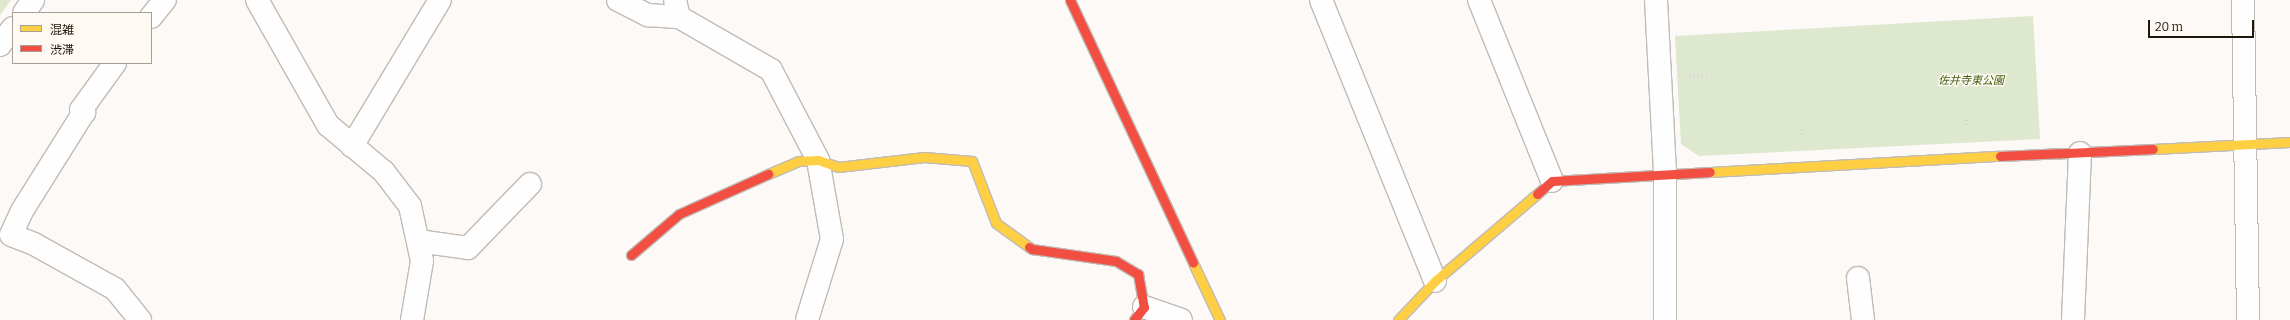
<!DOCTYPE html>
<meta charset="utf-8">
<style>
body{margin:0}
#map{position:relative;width:2290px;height:320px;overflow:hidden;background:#fcf9f7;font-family:Bitter,"Noto Sans JP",serif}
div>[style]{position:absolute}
.green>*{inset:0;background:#dde8ce}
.path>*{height:2.5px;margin-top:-1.25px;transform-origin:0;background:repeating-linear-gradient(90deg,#d5d4d2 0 1px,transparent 0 4px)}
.roads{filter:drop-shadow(1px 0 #c1bbb5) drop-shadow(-1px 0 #c1bbb5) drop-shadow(0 1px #c1bbb5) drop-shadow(0 -1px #c1bbb5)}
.street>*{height:22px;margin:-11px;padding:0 11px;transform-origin:11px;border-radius:11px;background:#fffefe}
.slow>*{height:9px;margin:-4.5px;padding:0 4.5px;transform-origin:4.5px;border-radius:4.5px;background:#ffcf43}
.jam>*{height:9px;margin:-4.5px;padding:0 4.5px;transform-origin:4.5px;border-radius:4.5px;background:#f24e42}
span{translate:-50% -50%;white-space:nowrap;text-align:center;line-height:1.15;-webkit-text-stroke:3px #fff9f4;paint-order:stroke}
.park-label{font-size:11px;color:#42600f;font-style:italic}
.legend{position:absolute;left:12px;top:12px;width:140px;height:52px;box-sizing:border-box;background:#fff9f4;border:1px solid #a59f97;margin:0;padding:5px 7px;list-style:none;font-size:12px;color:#1f170c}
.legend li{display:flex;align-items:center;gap:8px;height:20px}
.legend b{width:20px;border:1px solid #a59f97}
.scale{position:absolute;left:2148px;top:20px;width:106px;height:18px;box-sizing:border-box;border:2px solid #1f170c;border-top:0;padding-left:5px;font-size:12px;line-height:14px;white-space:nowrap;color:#1f170c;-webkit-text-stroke:3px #fff9f4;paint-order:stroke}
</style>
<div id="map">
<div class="green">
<i style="clip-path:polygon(0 0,11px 0,0 15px)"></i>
<i style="clip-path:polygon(2033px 16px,2040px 139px,1699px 156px,1681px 144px,1675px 36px)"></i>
</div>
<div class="path">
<i style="left:1690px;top:76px;width:19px;rotate:-6deg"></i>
<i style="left:1966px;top:116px;width:12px;rotate:85deg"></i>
<i style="left:1802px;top:130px;width:6px;rotate:90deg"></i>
</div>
<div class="roads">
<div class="street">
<i style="left:257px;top:0;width:144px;rotate:60.4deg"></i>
<i style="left:328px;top:125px;width:73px;rotate:40deg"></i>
<i style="left:384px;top:172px;width:43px;rotate:52.6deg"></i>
<i style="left:410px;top:206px;width:56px;rotate:77.7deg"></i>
<i style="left:422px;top:261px;width:60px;rotate:99.6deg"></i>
<i style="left:618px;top:0;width:34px;rotate:27deg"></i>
<i style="left:648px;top:15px;width:31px;rotate:4deg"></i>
<i style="left:675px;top:0;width:17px;rotate:77deg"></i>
<i style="left:679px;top:17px;width:106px;rotate:29.9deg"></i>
<i style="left:771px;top:70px;width:102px;rotate:62.4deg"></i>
<i style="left:818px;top:160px;width:80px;rotate:80deg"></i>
<i style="left:832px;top:239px;width:85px;rotate:107.2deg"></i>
<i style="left:1321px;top:0;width:303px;rotate:67.9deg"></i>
<i style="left:1479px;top:0;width:195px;rotate:68deg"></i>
<i style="left:1656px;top:0;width:174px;rotate:87deg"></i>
<i style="left:1665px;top:174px;width:146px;rotate:90deg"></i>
<i style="left:2243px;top:0;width:320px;rotate:89.1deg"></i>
<i style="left:24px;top:13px;width:16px;rotate:-55deg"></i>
<i style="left:151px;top:17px;width:22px;rotate:-51deg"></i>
<i style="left:0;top:45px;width:21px;rotate:-53deg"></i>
<i style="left:115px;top:63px;width:58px;rotate:125.9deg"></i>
<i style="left:81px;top:110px;width:4px;rotate:34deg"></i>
<i style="left:84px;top:112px;width:117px;rotate:122.1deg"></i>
<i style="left:22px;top:211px;width:26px;rotate:115deg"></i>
<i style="left:11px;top:235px;width:25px;rotate:21deg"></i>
<i style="left:34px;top:244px;width:93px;rotate:29.1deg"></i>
<i style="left:115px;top:289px;width:40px;rotate:51deg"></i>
<i style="left:352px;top:146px;width:170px;rotate:-58.9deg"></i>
<i style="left:418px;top:241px;width:50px;rotate:8deg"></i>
<i style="left:468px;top:248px;width:89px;rotate:-45.9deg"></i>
<i style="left:1858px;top:278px;width:42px;rotate:83.2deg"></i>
<i style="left:1144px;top:307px;width:39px;rotate:19deg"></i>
<i style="left:2073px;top:320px;width:167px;rotate:-87.6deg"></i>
</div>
<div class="slow">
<i style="left:2153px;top:149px;width:137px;rotate:-2.9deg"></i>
<i style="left:1710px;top:172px;width:290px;rotate:-3.2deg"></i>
<i style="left:768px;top:174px;width:33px;rotate:-23deg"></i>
<i style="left:798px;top:161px;width:20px;rotate:-3deg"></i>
<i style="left:818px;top:160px;width:21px;rotate:19deg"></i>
<i style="left:838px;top:167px;width:87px;rotate:-6.6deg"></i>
<i style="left:924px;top:157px;width:48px;rotate:4.8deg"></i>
<i style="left:972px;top:161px;width:66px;rotate:68.8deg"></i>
<i style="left:996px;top:223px;width:41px;rotate:36deg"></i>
<i style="left:1193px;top:263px;width:63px;rotate:64.7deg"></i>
<i style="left:1398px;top:320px;width:54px;rotate:-46.5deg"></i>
<i style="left:1435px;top:281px;width:134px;rotate:-40.5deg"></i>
</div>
<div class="jam">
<i style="left:1070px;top:0;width:290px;rotate:64.9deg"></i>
<i style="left:2000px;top:156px;width:153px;rotate:-2.6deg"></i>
<i style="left:1537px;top:194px;width:20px;rotate:-41deg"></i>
<i style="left:1552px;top:181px;width:158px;rotate:-3.3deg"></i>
<i style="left:1029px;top:247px;width:4px;rotate:34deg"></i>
<i style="left:1032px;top:249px;width:85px;rotate:8.1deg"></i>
<i style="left:1116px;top:261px;width:26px;rotate:31deg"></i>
<i style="left:1138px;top:274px;width:34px;rotate:80deg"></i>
<i style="left:1144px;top:307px;width:16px;rotate:128deg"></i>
<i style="left:631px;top:255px;width:63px;rotate:-40.5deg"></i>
<i style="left:679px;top:214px;width:98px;rotate:-24.2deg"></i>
</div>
</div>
<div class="park-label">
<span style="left:1971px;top:81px">佐井寺東公園</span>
</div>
<ul class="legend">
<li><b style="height:5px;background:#ffcf43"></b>混雑</li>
<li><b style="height:5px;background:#f24e42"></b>渋滞</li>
</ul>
<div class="scale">20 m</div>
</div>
